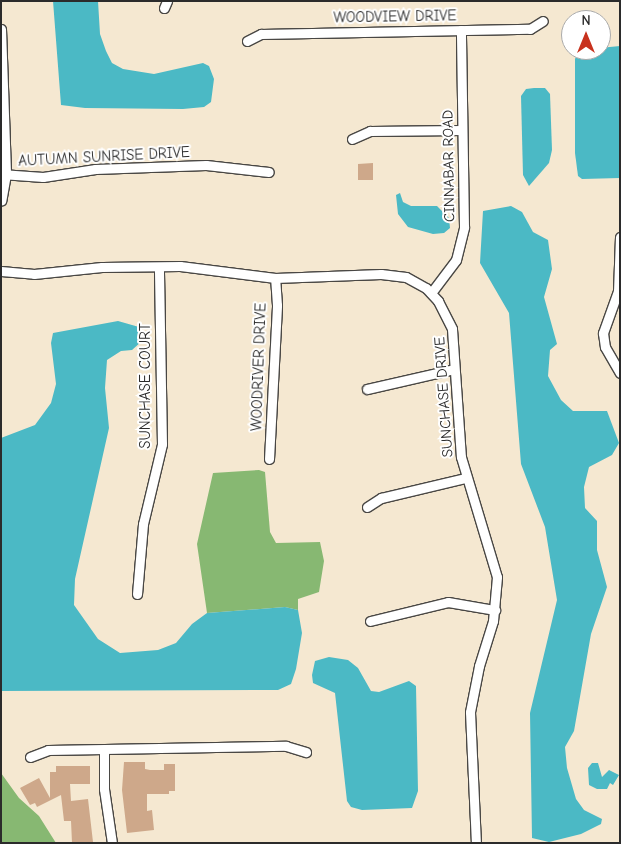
<!DOCTYPE html>
<style>
body{margin:0}
#map{position:relative;width:621px;height:844px;overflow:hidden;background:#f5e8d1;font-family:"Comic Neue",sans-serif}
div>[style]{position:absolute}
.forest>*{inset:0;background:#87b872}
.water>*{inset:0;background:#4bb9c5}
.building>*{inset:0;background:#cea88a}
.roads{filter:drop-shadow(1px 0 #494744) drop-shadow(-1px 0 #494744) drop-shadow(0 1px #494744) drop-shadow(0 -1px #494744)}
.minor>*{height:9px;margin:-4.5px;padding:0 4.5px;transform-origin:4.5px;border-radius:4.5px;background:#fff}
span{translate:-50% -50%;white-space:nowrap;text-align:center;line-height:1.15;-webkit-text-stroke:4px #fff;paint-order:stroke}
.street-label{font-size:15px;color:#2b2b2b}
.frame{position:absolute;inset:0;border:2px solid #2b2b2b;pointer-events:none}
.north{position:absolute;left:561px;top:10px;width:50px;height:50px;box-sizing:border-box;background:#fff;border:1px solid #aaa;border-radius:50%;rotate:0deg;font-size:14px;font-weight:700;line-height:20px;text-align:center;color:#2b2b2b}
.north::after{content:'';display:block;margin:auto;width:18px;height:22px;background:#c8321e;clip-path:polygon(50% 0,100% 100%,50% 72%,0 100%)}
</style>
<div id="map">
<div class="forest">
<i style="clip-path:polygon(259px 470px,265px 472px,270px 532px,276px 543px,320px 542px,324px 561px,319px 592px,298px 599px,298px 610px,285px 607px,207px 613px,197px 544px,213px 473px)"></i>
<i style="clip-path:polygon(1px 773px,19px 798px,39px 816px,56px 843px,1px 843px)"></i>
</div>
<div class="water">
<i style="clip-path:polygon(53px 1px,98px 1px,100px 34px,106px 51px,112px 63px,123px 69px,154px 74px,203px 63px,209px 66px,214px 79px,211px 102px,204px 107px,183px 109px,85px 108px,61px 105px)"></i>
<i style="clip-path:polygon(620px 46px,620px 178px,582px 179px,578px 176px,575px 153px,575px 59px,579px 50px)"></i>
<i style="clip-path:polygon(534px 88px,545px 88px,550px 94px,552px 150px,549px 163px,529px 186px,523px 175px,521px 96px,526px 89px)"></i>
<i style="clip-path:polygon(400px 193px,403px 202px,411px 206px,437px 206px,449px 218px,450px 228px,444px 233px,433px 234px,408px 227px,398px 214px,396px 195px)"></i>
<i style="clip-path:polygon(511px 206px,522px 212px,533px 232px,548px 240px,552px 269px,544px 297px,557px 344px,550px 350px,548px 376px,561px 400px,573px 411px,607px 411px,619px 443px,612px 455px,589px 467px,584px 487px,585px 508px,597px 521px,597px 550px,607px 587px,591px 634px,574px 731px,565px 747px,567px 768px,576px 799px,584px 810px,602px 819px,601px 824px,581px 834px,549px 842px,532px 838px,530px 713px,557px 600px,545px 527px,521px 464px,509px 313px,480px 263px,483px 211px)"></i>
<i style="clip-path:polygon(118px 321px,139px 327px,142px 341px,132px 350px,121px 351px,107px 360px,105px 388px,109px 428px,75px 579px,74px 605px,98px 639px,120px 653px,158px 650px,176px 643px,192px 624px,207px 613px,285px 607px,298px 610px,302px 633px,296px 669px,291px 684px,278px 690px,1px 691px,1px 438px,35px 425px,51px 403px,56px 384px,51px 343px,53px 333px)"></i>
<i style="clip-path:polygon(329px 657px,348px 660px,358px 668px,371px 691px,379px 692px,409px 681px,416px 686px,418px 791px,412px 808px,362px 810px,351px 807px,347px 801px,335px 693px,313px 683px,312px 675px,315px 661px)"></i>
<i style="clip-path:polygon(592px 763px,598px 763px,602px 777px,609px 770px,619px 775px,613px 785px,610px 783px,607px 789px,597px 789px,589px 785px,588px 768px)"></i>
</div>
<div class="building">
<i style="clip-path:polygon(373px 163px,373px 180px,358px 180px,358px 164px)"></i>
<i style="clip-path:polygon(124px 762px,145px 762px,145px 769px,150px 770px,164px 770px,164px 764px,175px 764px,175px 791px,169px 791px,169px 794px,147px 794px,147px 811px,152px 810px,154px 830px,127px 833px,122px 790px)"></i>
<i style="clip-path:polygon(56px 766px,90px 766px,90px 784px,70px 784px,71px 801px,88px 799px,93px 842px,72px 843px,71px 821px,64px 821px,61px 795px,37px 807px,35px 803px,30px 805px,20px 788px,39px 778px,50px 798px,50px 772px,56px 772px)"></i>
</div>
<div class="roads">
<div class="minor">
<i style="left:164px;top:8px;width:8px;rotate:-67deg"></i>
<i style="left:1px;top:29px;width:145px;rotate:88deg"></i>
<i style="left:6px;top:174px;width:27px;rotate:100deg"></i>
<i style="left:247px;top:41px;width:16px;rotate:-27deg"></i>
<i style="left:261px;top:34px;width:269px;rotate:-1.1deg"></i>
<i style="left:530px;top:29px;width:15px;rotate:-32deg"></i>
<i style="left:352px;top:139px;width:20px;rotate:-24deg"></i>
<i style="left:370px;top:131px;width:92px;rotate:-0.6deg"></i>
<i style="left:1px;top:174px;width:42px;rotate:4.1deg"></i>
<i style="left:43px;top:177px;width:53px;rotate:-8.7deg"></i>
<i style="left:95px;top:169px;width:111px;rotate:-2.1deg"></i>
<i style="left:206px;top:165px;width:63px;rotate:6.3deg"></i>
<i style="left:620px;top:237px;width:54px;rotate:92.1deg"></i>
<i style="left:618px;top:291px;width:45px;rotate:109.7deg"></i>
<i style="left:603px;top:333px;width:14px;rotate:82deg"></i>
<i style="left:605px;top:347px;width:30px;rotate:60deg"></i>
<i style="left:1px;top:271px;width:33px;rotate:5deg"></i>
<i style="left:34px;top:274px;width:68px;rotate:-5.9deg"></i>
<i style="left:102px;top:267px;width:78px;rotate:-0.7deg"></i>
<i style="left:180px;top:266px;width:96px;rotate:7.2deg"></i>
<i style="left:275px;top:278px;width:106px;rotate:-2.2deg"></i>
<i style="left:381px;top:274px;width:25px;rotate:7deg"></i>
<i style="left:406px;top:277px;width:23px;rotate:29deg"></i>
<i style="left:426px;top:288px;width:18px;rotate:47deg"></i>
<i style="left:438px;top:301px;width:31px;rotate:63deg"></i>
<i style="left:452px;top:329px;width:128px;rotate:86deg"></i>
<i style="left:461px;top:457px;width:125px;rotate:73.3deg"></i>
<i style="left:497px;top:577px;width:44px;rotate:95.2deg"></i>
<i style="left:493px;top:621px;width:47px;rotate:107.3deg"></i>
<i style="left:479px;top:666px;width:47px;rotate:101.1deg"></i>
<i style="left:470px;top:712px;width:131px;rotate:87.4deg"></i>
<i style="left:431px;top:293px;width:41px;rotate:-52.9deg"></i>
<i style="left:456px;top:260px;width:34px;rotate:-76deg"></i>
<i style="left:464px;top:227px;width:197px;rotate:-90.9deg"></i>
<i style="left:367px;top:389px;width:89px;rotate:-12.9deg"></i>
<i style="left:269px;top:459px;width:154px;rotate:-87deg"></i>
<i style="left:277px;top:305px;width:27px;rotate:-94deg"></i>
<i style="left:367px;top:507px;width:17px;rotate:-33deg"></i>
<i style="left:381px;top:498px;width:86px;rotate:-13.4deg"></i>
<i style="left:137px;top:594px;width:70px;rotate:-85.1deg"></i>
<i style="left:143px;top:524px;width:82px;rotate:-76.6deg"></i>
<i style="left:162px;top:444px;width:177px;rotate:-91deg"></i>
<i style="left:370px;top:621px;width:80px;rotate:-13.7deg"></i>
<i style="left:448px;top:602px;width:48px;rotate:9.7deg"></i>
<i style="left:104px;top:750px;width:39px;rotate:90deg"></i>
<i style="left:104px;top:789px;width:55px;rotate:81.6deg"></i>
<i style="left:30px;top:757px;width:19px;rotate:-21deg"></i>
<i style="left:48px;top:750px;width:238px;rotate:-1deg"></i>
<i style="left:286px;top:746px;width:21px;rotate:17deg"></i>
</div>
</div>
<div class="street-label">
<span style="left:395px;top:17px;rotate:-1deg">WOODVIEW DRIVE</span>
<span style="left:104px;top:157px;rotate:-3deg">AUTUMN SUNRISE DRIVE</span>
<span style="left:449px;top:166px;rotate:-91deg">CINNABAR ROAD</span>
<span style="left:259px;top:367px;rotate:-88deg">WOODRIVER DRIVE</span>
<span style="left:146px;top:386px;rotate:-90deg">SUNCHASE COURT</span>
<span style="left:444px;top:397px;rotate:-94deg">SUNCHASE DRIVE</span>
</div>
<div class="frame"></div>
<div class="north">N</div>
</div>
